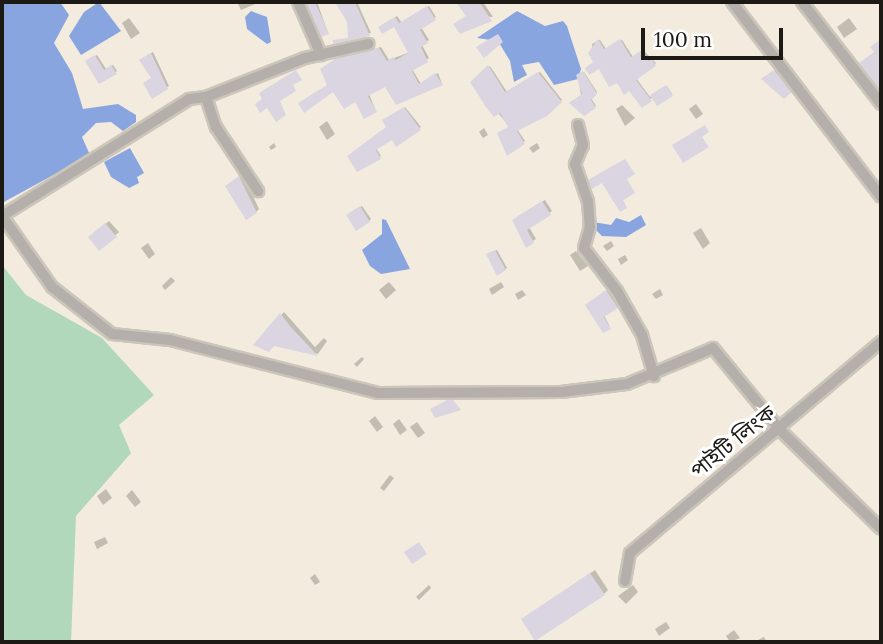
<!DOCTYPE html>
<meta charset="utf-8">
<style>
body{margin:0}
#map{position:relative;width:883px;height:644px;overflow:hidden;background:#f3ebde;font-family:Lora,"Noto Sans Bengali",serif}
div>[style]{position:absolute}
.green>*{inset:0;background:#b1d8bb}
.water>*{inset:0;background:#89a5df}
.shadow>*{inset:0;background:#0003}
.building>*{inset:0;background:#dbd4e1}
.roads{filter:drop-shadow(2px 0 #ccc5ba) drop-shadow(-2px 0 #ccc5ba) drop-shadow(0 2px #ccc5ba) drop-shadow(0 -2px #ccc5ba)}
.street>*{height:10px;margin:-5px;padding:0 5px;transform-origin:5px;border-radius:5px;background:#b5afab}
span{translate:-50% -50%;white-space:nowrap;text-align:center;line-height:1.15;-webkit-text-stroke:6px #fff;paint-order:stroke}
.street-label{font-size:21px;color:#1d1a15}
.frame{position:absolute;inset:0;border:4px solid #1d1a15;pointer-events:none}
.scale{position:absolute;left:641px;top:28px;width:142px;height:32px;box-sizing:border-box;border:4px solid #1d1a15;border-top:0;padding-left:9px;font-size:21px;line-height:24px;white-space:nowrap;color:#1d1a15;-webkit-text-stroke:5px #fff;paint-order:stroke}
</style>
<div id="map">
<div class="green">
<i style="clip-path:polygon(2px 265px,26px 295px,102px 338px,154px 395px,119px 425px,131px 453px,76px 516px,71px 642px,2px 642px)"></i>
</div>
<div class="water">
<i style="clip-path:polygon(2px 2px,60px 2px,69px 15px,54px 43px,72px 73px,83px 109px,118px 104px,136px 115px,136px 122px,123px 131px,111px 122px,96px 123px,82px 137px,90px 155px,2px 203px)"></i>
<i style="clip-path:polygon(99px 2px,121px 31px,81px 55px,69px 36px,84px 12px)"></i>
<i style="clip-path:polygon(251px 11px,267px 17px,271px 42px,267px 44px,247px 29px,245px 17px)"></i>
<i style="clip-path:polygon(517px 11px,545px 26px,563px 21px,567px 26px,581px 69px,578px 79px,554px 85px,539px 62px,522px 65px,527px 75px,514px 82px,510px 61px,498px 41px,477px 38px)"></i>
<i style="clip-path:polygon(130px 148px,144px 173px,137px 177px,139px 183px,129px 188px,111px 177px,104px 162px)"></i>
<i style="clip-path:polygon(641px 215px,646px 225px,626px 237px,602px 236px,593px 227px,593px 222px,611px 225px,616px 218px,629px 222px)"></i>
<i style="clip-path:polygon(382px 219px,386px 220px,410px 269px,381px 274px,370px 266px,362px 250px,382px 234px)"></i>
</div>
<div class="shadow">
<i style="clip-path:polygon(237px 2px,260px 2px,241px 10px)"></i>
<i style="clip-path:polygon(311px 2px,317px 2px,328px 33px,309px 4px)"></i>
<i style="clip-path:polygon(337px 2px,357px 2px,371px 33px,335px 41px,350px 38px,349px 22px)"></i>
<i style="clip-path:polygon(458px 2px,483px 2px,493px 17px,467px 15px)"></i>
<i style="clip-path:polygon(429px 6px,436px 17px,421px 27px,429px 40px,422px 45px,429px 58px,412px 69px,421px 84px,438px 73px,442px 84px,397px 103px,386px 84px,369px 94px,376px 111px,329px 84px,324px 68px,339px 58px,381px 47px,389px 60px,410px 52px,394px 25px,382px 25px,397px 16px,402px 23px)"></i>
<i style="clip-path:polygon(129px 18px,140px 33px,131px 39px,122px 23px)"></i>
<i style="clip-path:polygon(849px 18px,857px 29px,844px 38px,837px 27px)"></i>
<i style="clip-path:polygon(600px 40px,606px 49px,622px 40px,633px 57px,644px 51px,656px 63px,636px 78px,650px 97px,667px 86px,672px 94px,657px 104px,653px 97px,650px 99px,618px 81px,595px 63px,592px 44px)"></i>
<i style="clip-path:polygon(153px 52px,169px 86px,167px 87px,153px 78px,143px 58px)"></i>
<i style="clip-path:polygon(97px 55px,106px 69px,113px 65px,117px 71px,100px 82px,89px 60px)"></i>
<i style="clip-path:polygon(490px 66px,507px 92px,540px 72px,562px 100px,546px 115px,517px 129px,525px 141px,507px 154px,510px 127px,472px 82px)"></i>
<i style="clip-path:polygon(777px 70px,792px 90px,784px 97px,764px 79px)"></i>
<i style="clip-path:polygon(584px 72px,597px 92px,591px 98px,596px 106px,584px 114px,578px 76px)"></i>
<i style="clip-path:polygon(696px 104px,703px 114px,696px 119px,689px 109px)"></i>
<i style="clip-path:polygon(622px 105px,635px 118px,625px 126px,616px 109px)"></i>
<i style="clip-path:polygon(405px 107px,421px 127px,397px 144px,393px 138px,376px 148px,381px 156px,358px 170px,389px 127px,385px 120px)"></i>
<i style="clip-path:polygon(327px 121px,335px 134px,327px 140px,319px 127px)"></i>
<i style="clip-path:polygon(484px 128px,488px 135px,483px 138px,479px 132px)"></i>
<i style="clip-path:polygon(274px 143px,276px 147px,271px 150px,269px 147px)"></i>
<i style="clip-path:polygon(537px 143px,540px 148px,533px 153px,529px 148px)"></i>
<i style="clip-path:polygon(243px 175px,259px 209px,256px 212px,230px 183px)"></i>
<i style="clip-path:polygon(545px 200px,552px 211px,529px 227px,536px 239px,533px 241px,517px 217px)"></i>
<i style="clip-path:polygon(362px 206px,371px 219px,369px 221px,350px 213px)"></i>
<i style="clip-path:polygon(109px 221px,119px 232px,99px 249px,90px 238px)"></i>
<i style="clip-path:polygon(701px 228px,710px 243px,703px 249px,693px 233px)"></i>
<i style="clip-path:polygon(611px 241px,614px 246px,607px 251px,603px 246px)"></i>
<i style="clip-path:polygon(148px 243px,155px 254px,149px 259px,141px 248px)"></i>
<i style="clip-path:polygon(497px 250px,507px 268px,505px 269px,489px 253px)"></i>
<i style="clip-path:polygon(576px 251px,588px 266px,580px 271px,570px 255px)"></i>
<i style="clip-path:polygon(625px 255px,628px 260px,621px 265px,618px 259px)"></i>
<i style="clip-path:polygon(171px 277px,175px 281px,165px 290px,162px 286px)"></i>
<i style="clip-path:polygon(389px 282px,396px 290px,386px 299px,379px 290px)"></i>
<i style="clip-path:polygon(501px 282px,504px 287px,492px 295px,489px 289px)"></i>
<i style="clip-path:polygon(609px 289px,619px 305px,604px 315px,610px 327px,588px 306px)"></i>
<i style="clip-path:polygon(660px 289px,663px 295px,656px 299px,652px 294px)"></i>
<i style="clip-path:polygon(522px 290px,526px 295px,518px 300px,515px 294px)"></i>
<i style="clip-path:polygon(284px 312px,315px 347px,324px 338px,327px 341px,318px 354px,274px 344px,256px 345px)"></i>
<i style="clip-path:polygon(362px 357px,364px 359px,357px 367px,354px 364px)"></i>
<i style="clip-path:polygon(375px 416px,383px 427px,377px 432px,369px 421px)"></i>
<i style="clip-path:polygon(399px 419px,407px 430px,400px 435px,393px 424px)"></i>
<i style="clip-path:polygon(417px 422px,425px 433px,418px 438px,410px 427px)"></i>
<i style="clip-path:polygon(390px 475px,394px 478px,384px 491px,380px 488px)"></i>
<i style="clip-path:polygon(106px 489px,112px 498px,103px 505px,97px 496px)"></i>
<i style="clip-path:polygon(132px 490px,141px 502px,135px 507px,126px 496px)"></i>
<i style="clip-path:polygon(105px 537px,108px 543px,97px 549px,94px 542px)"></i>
<i style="clip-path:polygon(595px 570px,608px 590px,604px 594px,523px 619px)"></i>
<i style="clip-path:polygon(315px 574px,320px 582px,315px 585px,310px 578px)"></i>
<i style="clip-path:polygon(429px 585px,431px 588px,419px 600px,416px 597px)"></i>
<i style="clip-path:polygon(633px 585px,638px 592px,626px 604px,618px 596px)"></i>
<i style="clip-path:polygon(666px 622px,670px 628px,659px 636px,655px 629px)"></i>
<i style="clip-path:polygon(734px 630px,740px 638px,730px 642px,726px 636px)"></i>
<i style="clip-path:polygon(764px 637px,767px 642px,756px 642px,756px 641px)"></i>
</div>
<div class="building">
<i style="clip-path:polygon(315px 2px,329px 34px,321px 37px,307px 4px)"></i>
<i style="clip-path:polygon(335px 2px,355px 2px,370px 36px,333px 44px,333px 40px,348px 38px,347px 22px)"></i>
<i style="clip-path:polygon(456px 2px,479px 2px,492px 21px,460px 34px,453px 24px,466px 16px)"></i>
<i style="clip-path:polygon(427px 6px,436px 20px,420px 30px,428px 43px,421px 47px,428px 62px,412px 71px,419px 84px,435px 73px,443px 85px,396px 105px,385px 87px,368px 96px,377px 112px,364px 119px,355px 102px,344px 109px,333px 92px,304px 113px,298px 103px,327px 85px,320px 69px,335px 59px,374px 48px,379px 48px,387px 61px,393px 57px,396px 60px,408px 53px,394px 27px,382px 34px,378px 27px,395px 17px,399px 23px)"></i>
<i style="clip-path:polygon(498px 34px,503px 42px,484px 58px,476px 47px)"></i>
<i style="clip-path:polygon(598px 39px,604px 49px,620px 39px,631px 57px,642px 50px,649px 61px,652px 59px,656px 66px,636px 80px,652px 101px,642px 108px,629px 91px,624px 95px,617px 83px,609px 87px,599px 69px,589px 75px,585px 68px,593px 62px,588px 53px)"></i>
<i style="clip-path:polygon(881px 39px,881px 92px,859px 63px,874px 52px,870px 47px)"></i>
<i style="clip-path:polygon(151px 53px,168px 89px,152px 99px,143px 83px,151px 78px,139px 60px)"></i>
<i style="clip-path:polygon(95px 55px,104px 70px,111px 65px,117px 74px,99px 84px,85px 61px)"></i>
<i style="clip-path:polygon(488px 65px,505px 92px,538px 72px,562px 102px,547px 116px,517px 131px,525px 144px,507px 156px,497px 133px,508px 127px,500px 113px,494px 117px,486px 107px,470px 82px)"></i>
<i style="clip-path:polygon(296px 70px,302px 80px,293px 85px,296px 91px,280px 101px,286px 115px,276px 122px,267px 108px,260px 113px,255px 104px,262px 99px,259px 93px)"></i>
<i style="clip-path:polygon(774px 70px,792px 92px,784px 99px,761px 79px)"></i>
<i style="clip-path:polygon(583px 71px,597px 94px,591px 100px,596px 108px,584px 116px,569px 103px,582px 94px,576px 75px)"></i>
<i style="clip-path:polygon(666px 85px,673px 96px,657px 106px,650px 95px)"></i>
<i style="clip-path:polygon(404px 107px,421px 130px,396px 147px,392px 140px,376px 150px,381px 159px,357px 172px,347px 156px,386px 127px,382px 120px)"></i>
<i style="clip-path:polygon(705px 125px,709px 132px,702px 137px,709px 147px,683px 163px,672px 145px)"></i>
<i style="clip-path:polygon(625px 159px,635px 174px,627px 179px,635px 193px,623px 200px,627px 208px,620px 212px,602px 183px,592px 189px,588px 180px)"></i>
<i style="clip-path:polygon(239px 176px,257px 213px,246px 220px,225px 186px)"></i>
<i style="clip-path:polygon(542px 201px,551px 215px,527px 230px,534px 243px,526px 248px,512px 220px)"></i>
<i style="clip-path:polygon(360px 206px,370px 222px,356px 231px,346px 215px)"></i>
<i style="clip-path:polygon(105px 223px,117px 237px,99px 251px,88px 237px)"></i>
<i style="clip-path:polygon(495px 250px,506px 270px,497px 276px,486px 254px)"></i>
<i style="clip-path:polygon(606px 290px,618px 308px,604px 317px,611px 329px,603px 333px,585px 305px)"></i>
<i style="clip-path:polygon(280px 313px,290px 326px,318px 356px,274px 346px,269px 352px,253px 345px)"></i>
<i style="clip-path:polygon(447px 400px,453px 400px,461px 410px,435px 418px,430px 409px)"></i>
<i style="clip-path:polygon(419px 542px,427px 554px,412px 564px,404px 552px)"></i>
<i style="clip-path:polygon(590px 573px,605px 595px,535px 641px,521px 619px)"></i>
</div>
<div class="roads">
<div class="street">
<i style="left:298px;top:2px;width:58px;rotate:66.5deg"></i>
<i style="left:732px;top:2px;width:245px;rotate:52.6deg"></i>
<i style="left:802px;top:2px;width:129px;rotate:52.2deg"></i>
<i style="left:206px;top:97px;width:32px;rotate:72deg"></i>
<i style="left:216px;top:127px;width:77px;rotate:56.7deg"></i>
<i style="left:578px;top:125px;width:21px;rotate:76deg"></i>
<i style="left:583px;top:145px;width:21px;rotate:113deg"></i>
<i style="left:575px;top:164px;width:39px;rotate:71deg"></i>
<i style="left:588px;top:201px;width:26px;rotate:86deg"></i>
<i style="left:590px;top:227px;width:22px;rotate:106deg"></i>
<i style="left:584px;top:248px;width:54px;rotate:52.5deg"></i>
<i style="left:617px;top:291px;width:51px;rotate:60.4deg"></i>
<i style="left:642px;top:335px;width:43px;rotate:73.7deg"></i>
<i style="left:2px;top:216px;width:87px;rotate:54.8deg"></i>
<i style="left:52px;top:287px;width:76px;rotate:38.1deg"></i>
<i style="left:112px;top:334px;width:58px;rotate:5.9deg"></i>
<i style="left:170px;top:340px;width:215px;rotate:14.3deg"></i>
<i style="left:378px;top:393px;width:183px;rotate:-0.3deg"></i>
<i style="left:561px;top:392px;width:66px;rotate:-6.9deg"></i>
<i style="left:627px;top:384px;width:93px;rotate:-22.7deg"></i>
<i style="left:713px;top:348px;width:106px;rotate:50.7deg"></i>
<i style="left:780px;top:430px;width:141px;rotate:44.4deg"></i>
<i style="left:2px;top:216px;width:221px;rotate:-32deg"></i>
<i style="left:189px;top:99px;width:17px;rotate:-7deg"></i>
<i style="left:206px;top:97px;width:106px;rotate:-21.5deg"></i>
<i style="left:305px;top:58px;width:65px;rotate:-12.5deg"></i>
<i style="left:625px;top:581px;width:28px;rotate:-80deg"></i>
<i style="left:630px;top:553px;width:328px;rotate:-40.1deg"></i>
</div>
</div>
<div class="street-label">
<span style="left:733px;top:442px;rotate:-39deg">পাইটি লিংক</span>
</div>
<div class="frame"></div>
<div class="scale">100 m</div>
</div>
